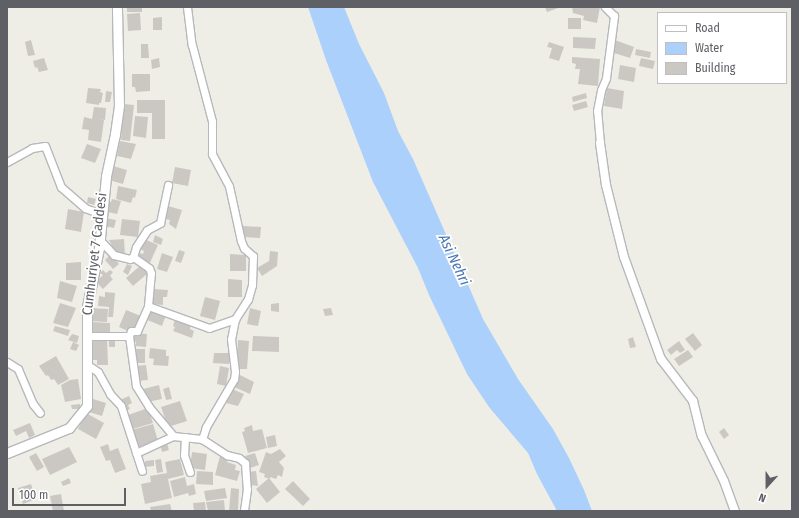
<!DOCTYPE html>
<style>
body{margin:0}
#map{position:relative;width:799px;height:518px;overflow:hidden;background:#efeee6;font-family:"Fira Sans Condensed",sans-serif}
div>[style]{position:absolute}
.water>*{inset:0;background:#aad0fb}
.building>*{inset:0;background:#cbc8c3}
.roads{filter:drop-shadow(1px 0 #b6b8bc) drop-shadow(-1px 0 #b6b8bc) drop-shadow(0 1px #b6b8bc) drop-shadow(0 -1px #b6b8bc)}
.minor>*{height:7px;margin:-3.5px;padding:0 3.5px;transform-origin:3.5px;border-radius:3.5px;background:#fff}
.tertiary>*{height:8px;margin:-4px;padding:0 4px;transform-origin:4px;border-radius:4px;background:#fff}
.secondary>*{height:9px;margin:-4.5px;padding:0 4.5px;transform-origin:4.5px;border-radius:4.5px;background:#fff}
span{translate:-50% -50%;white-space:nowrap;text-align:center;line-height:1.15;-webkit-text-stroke:3.5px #fff;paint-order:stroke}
.street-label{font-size:14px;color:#5e6066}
.water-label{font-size:15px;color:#4a74b6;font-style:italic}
.frame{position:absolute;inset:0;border:8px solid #5e6066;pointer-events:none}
.legend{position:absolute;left:657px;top:12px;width:130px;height:72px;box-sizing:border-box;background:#fff;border:1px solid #bfbfc2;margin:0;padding:5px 7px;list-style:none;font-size:12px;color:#5e6066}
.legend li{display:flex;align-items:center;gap:8px;height:20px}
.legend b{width:20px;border:1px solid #bfbfc2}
.north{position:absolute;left:747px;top:466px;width:40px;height:40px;-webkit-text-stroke:3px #fff;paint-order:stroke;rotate:201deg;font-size:11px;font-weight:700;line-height:16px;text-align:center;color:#5e6066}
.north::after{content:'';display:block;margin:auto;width:14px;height:18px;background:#5e6066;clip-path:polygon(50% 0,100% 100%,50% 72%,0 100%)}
.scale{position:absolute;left:12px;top:488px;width:114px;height:18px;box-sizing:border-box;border:2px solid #5e6066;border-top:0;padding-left:5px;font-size:12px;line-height:14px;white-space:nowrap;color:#5e6066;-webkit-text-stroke:3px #fff;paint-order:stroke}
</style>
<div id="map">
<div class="water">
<i style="clip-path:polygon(308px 7px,344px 7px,359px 44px,384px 93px,398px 131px,413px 159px,483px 319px,518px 379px,553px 429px,569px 458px,584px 490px,592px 511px,557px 511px,537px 474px,528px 453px,489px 407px,467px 374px,429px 295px,418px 268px,373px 182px,326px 60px)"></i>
</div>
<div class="building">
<i style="clip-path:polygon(127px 7px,142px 7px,142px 12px,127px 12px)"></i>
<i style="clip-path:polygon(545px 7px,561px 7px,547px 12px)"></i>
<i style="clip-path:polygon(572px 7px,600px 7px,597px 23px,583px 20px,584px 16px,573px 13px)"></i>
<i style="clip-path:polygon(140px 13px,141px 30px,128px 31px,127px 14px)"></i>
<i style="clip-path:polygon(162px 17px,162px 30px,153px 30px,153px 18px)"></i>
<i style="clip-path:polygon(568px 18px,581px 18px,581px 29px,568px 29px)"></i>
<i style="clip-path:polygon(573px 37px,596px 38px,595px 49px,573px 48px)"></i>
<i style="clip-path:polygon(31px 40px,35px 55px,28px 56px,25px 42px)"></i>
<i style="clip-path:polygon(615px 40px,634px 47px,630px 58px,611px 52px)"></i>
<i style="clip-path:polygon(549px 42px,564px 47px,559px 61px,549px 58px,552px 48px,547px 47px)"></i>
<i style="clip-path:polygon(141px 44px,148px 44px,149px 58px,141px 58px)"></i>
<i style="clip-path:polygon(636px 49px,651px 52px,650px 58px,635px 55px)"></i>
<i style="clip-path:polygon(572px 57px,600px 59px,598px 86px,578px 84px,580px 69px,575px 69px,576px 64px,572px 63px)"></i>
<i style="clip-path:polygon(44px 58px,48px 70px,39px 72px,37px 67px,35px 68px,33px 61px)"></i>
<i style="clip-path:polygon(159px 58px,160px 67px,152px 69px,151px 60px)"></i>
<i style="clip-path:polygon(641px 58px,655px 61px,653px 69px,639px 66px)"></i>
<i style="clip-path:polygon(620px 65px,636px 68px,634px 82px,618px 79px)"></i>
<i style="clip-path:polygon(132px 74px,150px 74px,150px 91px,136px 92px,135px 87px,132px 87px)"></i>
<i style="clip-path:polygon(88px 88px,101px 89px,100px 92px,103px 93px,101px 103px,99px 103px,99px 105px,86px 103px)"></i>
<i style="clip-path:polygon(607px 88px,624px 91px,622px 109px,604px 106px)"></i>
<i style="clip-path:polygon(106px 91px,112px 92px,110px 102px,105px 102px)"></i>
<i style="clip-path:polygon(586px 93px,587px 98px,573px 102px,572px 97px)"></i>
<i style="clip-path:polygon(137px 100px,165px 100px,165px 139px,152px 139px,152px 113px,137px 113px)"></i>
<i style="clip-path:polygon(586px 101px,588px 107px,574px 111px,572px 105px)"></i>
<i style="clip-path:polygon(124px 104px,134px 105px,130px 141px,121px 140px)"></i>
<i style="clip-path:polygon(94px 107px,106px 108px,105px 120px,96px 118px,104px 120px,101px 142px,88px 140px,89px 130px,82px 129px,84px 117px,92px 119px)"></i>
<i style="clip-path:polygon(135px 116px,148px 117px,146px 138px,133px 136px)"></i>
<i style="clip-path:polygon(120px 141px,136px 144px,131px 159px,117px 156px)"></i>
<i style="clip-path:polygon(87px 144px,101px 149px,95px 163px,81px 158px)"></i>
<i style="clip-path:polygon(113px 166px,127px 170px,123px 184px,109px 180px)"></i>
<i style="clip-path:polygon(175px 167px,191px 170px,188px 186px,172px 183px)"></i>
<i style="clip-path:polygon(118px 186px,137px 190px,135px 198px,133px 197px,131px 203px,116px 199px)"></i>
<i style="clip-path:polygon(88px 197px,96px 199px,94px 205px,87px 203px)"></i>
<i style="clip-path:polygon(112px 199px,121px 201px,117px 214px,103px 211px,105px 201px,111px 202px)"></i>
<i style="clip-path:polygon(168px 206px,182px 210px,176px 229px,169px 224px,170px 220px,165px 219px)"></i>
<i style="clip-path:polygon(68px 209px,84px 212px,81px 232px,65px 229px)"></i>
<i style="clip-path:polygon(106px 218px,116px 220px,114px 228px,105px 226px)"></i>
<i style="clip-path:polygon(122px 219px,140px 221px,138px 237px,120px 235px)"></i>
<i style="clip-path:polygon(243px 226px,261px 227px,260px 238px,243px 237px)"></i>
<i style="clip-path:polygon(155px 235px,163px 239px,161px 245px,153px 242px)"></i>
<i style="clip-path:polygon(124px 239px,125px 255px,115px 252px,109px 240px)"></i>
<i style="clip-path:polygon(144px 239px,158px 245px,149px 265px,137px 259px,140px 253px,143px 254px,144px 251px,140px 249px)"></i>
<i style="clip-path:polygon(179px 250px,185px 252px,181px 263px,175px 261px)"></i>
<i style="clip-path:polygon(270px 251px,278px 252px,277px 266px,262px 276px,257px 268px,269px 261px)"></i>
<i style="clip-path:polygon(162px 253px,173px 257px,167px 272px,157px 269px)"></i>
<i style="clip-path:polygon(111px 254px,119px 264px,113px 269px,105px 260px)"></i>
<i style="clip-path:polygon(230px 254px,246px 255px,246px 271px,230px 271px)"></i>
<i style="clip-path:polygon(81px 262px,81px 280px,66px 280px,66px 263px)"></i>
<i style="clip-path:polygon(127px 264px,132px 266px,128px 275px,123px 272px)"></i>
<i style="clip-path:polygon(141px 265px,148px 273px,133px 286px,126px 278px)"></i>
<i style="clip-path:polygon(103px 270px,106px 273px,110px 270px,113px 272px,110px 276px,113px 279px,103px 289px,96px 282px,103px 275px,100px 273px)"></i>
<i style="clip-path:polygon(228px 279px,242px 280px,242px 297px,228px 297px)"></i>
<i style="clip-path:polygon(60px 281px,77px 286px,72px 302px,57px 298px)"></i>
<i style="clip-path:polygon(153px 289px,168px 290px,167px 297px,163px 297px,163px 305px,152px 304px)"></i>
<i style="clip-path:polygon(105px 292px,115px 293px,113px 317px,108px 317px,109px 307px,98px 306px,99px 296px,105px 297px)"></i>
<i style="clip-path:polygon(205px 297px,220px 301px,215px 320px,200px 316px)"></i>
<i style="clip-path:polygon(60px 303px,76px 308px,68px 327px,53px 323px)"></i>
<i style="clip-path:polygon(279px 303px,279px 312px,271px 311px,271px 304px)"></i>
<i style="clip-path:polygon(90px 308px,108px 309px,107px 322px,89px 321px)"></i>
<i style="clip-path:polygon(250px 308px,261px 311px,258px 326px,247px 324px)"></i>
<i style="clip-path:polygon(331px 308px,333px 315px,325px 316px,323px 309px)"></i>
<i style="clip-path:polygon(149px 309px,166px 315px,162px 326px,145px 319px)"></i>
<i style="clip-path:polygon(126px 310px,141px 316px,135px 330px,129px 328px,128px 331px,119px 327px)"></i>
<i style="clip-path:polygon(175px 319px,191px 325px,190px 329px,194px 331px,192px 338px,173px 331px,175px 327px,173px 326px)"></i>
<i style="clip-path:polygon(91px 322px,110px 323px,110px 333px,91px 333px)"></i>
<i style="clip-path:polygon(55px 326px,70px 330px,68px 336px,53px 331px)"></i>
<i style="clip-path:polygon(133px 333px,147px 334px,146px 347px,136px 346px,136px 342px,132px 341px)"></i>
<i style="clip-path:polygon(693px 333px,702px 345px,695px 351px,685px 339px)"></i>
<i style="clip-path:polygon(72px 334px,79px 336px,77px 343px,68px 340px)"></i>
<i style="clip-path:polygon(253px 336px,279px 337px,279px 352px,252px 351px)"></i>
<i style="clip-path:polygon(109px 337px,115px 337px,115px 347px,109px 347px)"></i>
<i style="clip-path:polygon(633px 337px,636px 347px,630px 348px,628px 339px)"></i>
<i style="clip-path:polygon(92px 338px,107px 338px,108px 365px,97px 365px,97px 360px,93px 360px)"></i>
<i style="clip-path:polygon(238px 340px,249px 341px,247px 369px,237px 369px)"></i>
<i style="clip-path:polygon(679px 341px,685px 350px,680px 353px,677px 350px,671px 355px,667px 350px)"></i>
<i style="clip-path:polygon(73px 342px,79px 345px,76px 351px,70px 349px)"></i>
<i style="clip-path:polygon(150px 348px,166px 350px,166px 356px,169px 356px,168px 366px,153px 365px,154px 359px,149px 358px)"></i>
<i style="clip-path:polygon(134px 349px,145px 349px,145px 363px,134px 363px)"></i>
<i style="clip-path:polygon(688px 350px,693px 357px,679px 366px,674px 359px)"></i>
<i style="clip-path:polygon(214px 353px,229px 353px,229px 364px,213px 363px)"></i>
<i style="clip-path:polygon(56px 356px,69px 379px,58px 385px,54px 379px,51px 380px,48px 375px,46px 376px,39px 366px)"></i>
<i style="clip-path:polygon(146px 365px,148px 380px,137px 381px,135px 366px)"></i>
<i style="clip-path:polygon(220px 366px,229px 368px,226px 386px,217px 384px)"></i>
<i style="clip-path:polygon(238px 374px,254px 382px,250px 394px,232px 386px)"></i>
<i style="clip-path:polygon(78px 379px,81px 399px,65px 402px,61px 385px,70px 380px)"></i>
<i style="clip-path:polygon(159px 385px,162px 399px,147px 402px,143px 389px)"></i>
<i style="clip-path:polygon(169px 387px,172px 399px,166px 400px,163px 389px)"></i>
<i style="clip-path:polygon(232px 389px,244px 394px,238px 406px,226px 403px)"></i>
<i style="clip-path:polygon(129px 396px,132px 403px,128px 405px,130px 409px,125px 411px,120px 400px)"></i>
<i style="clip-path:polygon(93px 399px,106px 403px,102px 416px,89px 412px)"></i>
<i style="clip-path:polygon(180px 401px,187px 421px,168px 427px,161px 407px)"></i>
<i style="clip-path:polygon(80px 404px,80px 409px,72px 409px,71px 405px)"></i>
<i style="clip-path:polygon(148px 408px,153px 423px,133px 429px,128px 415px)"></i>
<i style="clip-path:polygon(86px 413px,104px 423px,96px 439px,78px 429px)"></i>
<i style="clip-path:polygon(30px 423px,35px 435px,29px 438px,26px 431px,16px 436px,13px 430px)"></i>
<i style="clip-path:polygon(153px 424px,158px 441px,138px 447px,132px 430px)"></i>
<i style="clip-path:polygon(252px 425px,253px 431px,262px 429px,267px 448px,248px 453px,242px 432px,245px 431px,244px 428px)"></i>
<i style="clip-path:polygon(724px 428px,729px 435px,724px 439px,719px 432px)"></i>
<i style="clip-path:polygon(275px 435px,277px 446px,268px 448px,266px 437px)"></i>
<i style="clip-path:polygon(167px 443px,169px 450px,162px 452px,160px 444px)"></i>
<i style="clip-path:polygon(108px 444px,110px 451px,118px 448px,126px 469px,115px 473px,110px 460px,106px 461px,100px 447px)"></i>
<i style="clip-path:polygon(69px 447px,77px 462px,50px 475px,42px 459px)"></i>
<i style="clip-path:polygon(280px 449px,286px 456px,279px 462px,284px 468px,282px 477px,278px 475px,276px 479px,270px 477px,270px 479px,264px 477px,265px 474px,259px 472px,266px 452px,271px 454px)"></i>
<i style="clip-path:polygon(192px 452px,207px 454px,205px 470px,190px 468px)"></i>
<i style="clip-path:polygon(36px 453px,44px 467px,37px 471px,29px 457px)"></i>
<i style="clip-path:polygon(255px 453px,259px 465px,250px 468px,245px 456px)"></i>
<i style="clip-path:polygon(220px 456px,227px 458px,227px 462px,236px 465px,235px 470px,240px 471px,237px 481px,215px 475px)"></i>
<i style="clip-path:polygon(161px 459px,163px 472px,157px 473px,155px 460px)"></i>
<i style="clip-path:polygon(180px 459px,184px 475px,168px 479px,172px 498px,145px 504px,141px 484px,151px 482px,150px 476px,167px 473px,165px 462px)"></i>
<i style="clip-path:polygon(154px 460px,154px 466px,145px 467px,145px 461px)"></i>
<i style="clip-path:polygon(197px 471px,213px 472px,213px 485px,196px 484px)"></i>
<i style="clip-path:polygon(256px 471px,258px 486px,251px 485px,248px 472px)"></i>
<i style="clip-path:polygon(185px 477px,187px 486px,194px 484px,196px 494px,189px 496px,188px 493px,174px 497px,170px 481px)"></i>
<i style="clip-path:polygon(69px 478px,71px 483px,63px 486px,61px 482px)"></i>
<i style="clip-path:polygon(269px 478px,280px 492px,267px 503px,256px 489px)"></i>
<i style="clip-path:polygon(293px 481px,310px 499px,303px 506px,285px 489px)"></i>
<i style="clip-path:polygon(31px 484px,36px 499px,23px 504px,18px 488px)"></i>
<i style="clip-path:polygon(225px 488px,227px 498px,206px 501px,204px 491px)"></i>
<i style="clip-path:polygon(231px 488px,239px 489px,238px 511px,229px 511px)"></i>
<i style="clip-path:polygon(61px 494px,64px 511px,53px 511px,50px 496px)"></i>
<i style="clip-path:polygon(224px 500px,225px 511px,208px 511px,206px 502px)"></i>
<i style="clip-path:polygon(205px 502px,206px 511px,194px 511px,193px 503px)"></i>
<i style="clip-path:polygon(170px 504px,172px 511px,151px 511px,150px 507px)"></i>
</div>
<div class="roads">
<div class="minor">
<i style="left:187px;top:7px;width:38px;rotate:83deg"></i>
<i style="left:192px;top:45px;width:79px;rotate:75.3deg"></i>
<i style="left:212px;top:121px;width:33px;rotate:90deg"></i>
<i style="left:212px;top:154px;width:36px;rotate:62deg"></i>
<i style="left:229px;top:186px;width:56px;rotate:77.7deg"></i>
<i style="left:241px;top:241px;width:8px;rotate:67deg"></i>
<i style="left:244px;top:248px;width:12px;rotate:42deg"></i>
<i style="left:253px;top:256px;width:29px;rotate:92deg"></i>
<i style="left:252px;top:285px;width:15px;rotate:106deg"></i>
<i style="left:248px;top:299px;width:24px;rotate:123deg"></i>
<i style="left:235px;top:319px;width:20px;rotate:101deg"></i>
<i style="left:231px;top:339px;width:33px;rotate:83deg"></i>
<i style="left:235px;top:372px;width:7px;rotate:98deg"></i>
<i style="left:234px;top:379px;width:56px;rotate:120.3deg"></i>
<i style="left:206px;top:427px;width:13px;rotate:108deg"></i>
<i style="left:600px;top:143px;width:32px;rotate:-95deg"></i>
<i style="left:597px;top:111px;width:21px;rotate:-79deg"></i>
<i style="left:601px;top:90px;width:13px;rotate:-67deg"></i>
<i style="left:606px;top:78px;width:63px;rotate:-82.6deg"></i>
<i style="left:614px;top:16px;width:13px;rotate:-135deg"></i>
<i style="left:7px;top:162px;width:29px;rotate:-29deg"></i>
<i style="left:32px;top:148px;width:13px;rotate:-9deg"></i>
<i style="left:45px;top:146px;width:44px;rotate:68.7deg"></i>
<i style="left:61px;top:187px;width:32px;rotate:41deg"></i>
<i style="left:85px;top:208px;width:17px;rotate:21deg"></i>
<i style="left:99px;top:239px;width:22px;rotate:47deg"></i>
<i style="left:114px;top:255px;width:16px;rotate:14deg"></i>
<i style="left:130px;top:259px;width:4px;rotate:-34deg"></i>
<i style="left:133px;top:257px;width:10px;rotate:-73deg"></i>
<i style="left:136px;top:247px;width:20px;rotate:-57deg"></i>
<i style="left:147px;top:230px;width:15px;rotate:-28deg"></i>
<i style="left:160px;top:223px;width:39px;rotate:-78deg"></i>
<i style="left:148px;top:306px;width:65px;rotate:19.8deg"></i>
<i style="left:209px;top:328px;width:28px;rotate:-19deg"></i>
<i style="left:86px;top:336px;width:43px"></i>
<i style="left:129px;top:336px;width:50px;rotate:82deg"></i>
<i style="left:136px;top:386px;width:25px;rotate:58deg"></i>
<i style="left:149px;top:407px;width:38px;rotate:50deg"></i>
<i style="left:173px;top:436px;width:29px;rotate:6deg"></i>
<i style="left:202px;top:439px;width:30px;rotate:33deg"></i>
<i style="left:227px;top:455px;width:12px;rotate:14deg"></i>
<i style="left:239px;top:458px;width:8px;rotate:40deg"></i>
<i style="left:245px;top:463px;width:26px;rotate:86deg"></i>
<i style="left:247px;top:489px;width:22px;rotate:98deg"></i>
<i style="left:129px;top:336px;width:5px;rotate:-68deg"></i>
<i style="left:131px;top:331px;width:6px"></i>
<i style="left:137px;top:331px;width:27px;rotate:-66deg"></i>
<i style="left:148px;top:306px;width:33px;rotate:-85deg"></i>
<i style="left:151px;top:273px;width:5px;rotate:-112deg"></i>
<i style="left:149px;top:268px;width:19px;rotate:-145deg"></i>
<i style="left:7px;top:362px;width:13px;rotate:32deg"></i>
<i style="left:18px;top:369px;width:38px;rotate:67deg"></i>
<i style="left:33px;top:404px;width:11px;rotate:52deg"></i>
<i style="left:88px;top:365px;width:12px;rotate:35deg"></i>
<i style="left:98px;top:372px;width:25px;rotate:61deg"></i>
<i style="left:110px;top:394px;width:16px;rotate:47deg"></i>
<i style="left:121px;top:406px;width:68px;rotate:72.1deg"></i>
<i style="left:185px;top:437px;width:18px;rotate:93deg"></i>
<i style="left:184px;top:455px;width:18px;rotate:71deg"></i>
<i style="left:136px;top:453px;width:41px;rotate:-24.7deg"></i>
</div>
<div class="tertiary">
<i style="left:600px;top:143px;width:42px;rotate:81.9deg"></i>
<i style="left:606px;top:185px;width:74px;rotate:76deg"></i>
<i style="left:624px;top:257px;width:109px;rotate:70.1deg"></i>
<i style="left:661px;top:359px;width:53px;rotate:52.7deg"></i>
<i style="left:693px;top:401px;width:36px;rotate:76deg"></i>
<i style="left:702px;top:436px;width:50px;rotate:63.9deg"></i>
<i style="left:724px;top:481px;width:32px;rotate:70deg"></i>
</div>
<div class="secondary">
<i style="left:7px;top:453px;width:67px;rotate:-22deg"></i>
<i style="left:69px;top:428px;width:28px;rotate:-51deg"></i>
<i style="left:87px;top:406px;width:99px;rotate:-90deg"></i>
<i style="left:87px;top:307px;width:60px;rotate:-78.5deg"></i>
<i style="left:99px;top:248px;width:72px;rotate:-84.4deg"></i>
<i style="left:106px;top:176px;width:43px;rotate:-77.9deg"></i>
<i style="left:115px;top:134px;width:29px;rotate:-82deg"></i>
<i style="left:119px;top:105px;width:98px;rotate:-91.2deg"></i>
</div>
</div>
<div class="street-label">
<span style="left:95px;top:254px;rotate:-83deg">Cumhuriyet 7 Caddesi</span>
</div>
<div class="water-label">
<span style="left:454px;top:260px;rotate:65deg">Asi Nehri</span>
</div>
<div class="frame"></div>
<ul class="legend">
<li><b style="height:5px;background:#fff"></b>Road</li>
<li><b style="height:11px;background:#aad0fb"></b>Water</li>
<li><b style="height:11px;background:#cbc8c3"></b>Building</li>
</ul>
<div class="north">N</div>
<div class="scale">100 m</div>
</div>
